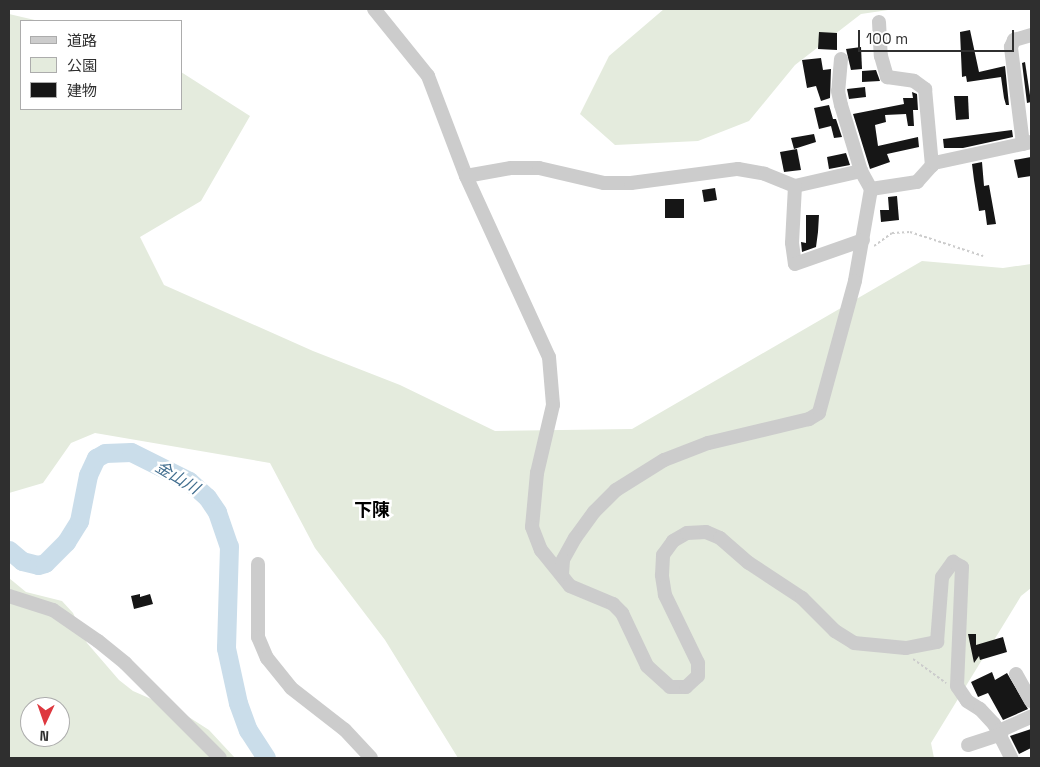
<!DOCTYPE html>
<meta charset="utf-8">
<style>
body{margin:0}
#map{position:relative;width:1040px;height:767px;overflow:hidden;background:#fff;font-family:"Space Grotesk","Noto Sans JP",sans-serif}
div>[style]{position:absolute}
.green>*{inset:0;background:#e4ebdd}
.river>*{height:19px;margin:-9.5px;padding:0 9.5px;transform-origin:9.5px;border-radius:9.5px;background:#caddea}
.building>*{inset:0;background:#161616}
.path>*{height:2px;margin-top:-1px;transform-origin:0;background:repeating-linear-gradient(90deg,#ccc 0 2.5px,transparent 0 5px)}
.minor>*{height:14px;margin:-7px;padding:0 7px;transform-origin:7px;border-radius:7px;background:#ccc}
span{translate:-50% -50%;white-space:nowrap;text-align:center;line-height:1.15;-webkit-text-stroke:5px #fff;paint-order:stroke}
.water-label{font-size:16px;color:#406d8e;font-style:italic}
.quarter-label{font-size:18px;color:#000;font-weight:700}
.frame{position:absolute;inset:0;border:10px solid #2f2f2f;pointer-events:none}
.legend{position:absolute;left:20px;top:20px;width:162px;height:90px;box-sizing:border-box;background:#fff;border:1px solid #acacac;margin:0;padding:6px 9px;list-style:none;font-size:15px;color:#2f2f2f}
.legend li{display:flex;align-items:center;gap:10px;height:25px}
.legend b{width:25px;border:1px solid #acacac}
.north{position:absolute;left:20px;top:697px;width:50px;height:50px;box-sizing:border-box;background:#fff;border:1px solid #acacac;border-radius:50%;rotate:183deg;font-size:14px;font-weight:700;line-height:20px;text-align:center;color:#2f2f2f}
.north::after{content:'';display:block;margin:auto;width:18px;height:22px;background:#de383f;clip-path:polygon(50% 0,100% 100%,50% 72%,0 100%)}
.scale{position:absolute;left:858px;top:30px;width:156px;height:22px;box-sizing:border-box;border:2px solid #2f2f2f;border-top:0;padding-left:6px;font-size:15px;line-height:18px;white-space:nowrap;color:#2f2f2f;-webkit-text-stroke:4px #fff;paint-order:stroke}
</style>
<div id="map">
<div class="green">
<i style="clip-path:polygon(664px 9px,895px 9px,861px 14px,795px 65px,749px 121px,698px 141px,615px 145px,580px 114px,609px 56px)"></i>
<i style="clip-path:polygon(9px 14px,39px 21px,21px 21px,21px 109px,181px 109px,181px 72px,250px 116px,201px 201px,140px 237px,164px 285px,313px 351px,400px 385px,495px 431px,632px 429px,922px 261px,1003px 268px,1031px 264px,1031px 588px,1021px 596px,931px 743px,934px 758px,458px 758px,385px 640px,315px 548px,270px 463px,95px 433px,71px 443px,43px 483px,9px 493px)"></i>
<i style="clip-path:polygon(evenodd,9px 578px,26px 592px,62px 601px,73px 613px,87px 643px,119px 680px,133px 691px,181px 712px,209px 730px,235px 758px,9px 758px,9px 578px,30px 707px,60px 707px,60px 737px,30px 737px,30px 707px)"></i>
</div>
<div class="river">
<i style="left:9px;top:550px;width:17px;rotate:40deg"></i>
<i style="left:22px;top:561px;width:16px;rotate:14deg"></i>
<i style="left:38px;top:565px;width:7px;rotate:-16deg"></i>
<i style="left:45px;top:563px;width:30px;rotate:-45deg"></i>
<i style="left:66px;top:542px;width:25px;rotate:-58deg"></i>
<i style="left:79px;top:521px;width:47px;rotate:-78.9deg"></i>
<i style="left:88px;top:475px;width:19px;rotate:-65deg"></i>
<i style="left:96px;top:458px;width:10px;rotate:-29deg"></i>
<i style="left:105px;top:453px;width:26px;rotate:-2deg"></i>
<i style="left:131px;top:452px;width:65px;rotate:26.6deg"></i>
<i style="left:189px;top:481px;width:24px;rotate:42deg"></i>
<i style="left:207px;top:497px;width:18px;rotate:56deg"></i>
<i style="left:217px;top:512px;width:36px;rotate:71deg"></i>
<i style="left:229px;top:546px;width:102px;rotate:91.7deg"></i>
<i style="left:226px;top:648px;width:56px;rotate:77.7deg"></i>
<i style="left:238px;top:703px;width:29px;rotate:70deg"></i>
<i style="left:248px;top:730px;width:33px;rotate:57deg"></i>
</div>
<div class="building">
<i style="clip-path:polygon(970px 30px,979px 72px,1005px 66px,1009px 105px,1006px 105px,1004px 98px,1001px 77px,967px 82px,966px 76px,962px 77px,960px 32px)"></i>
<i style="clip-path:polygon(819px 32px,837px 33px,837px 50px,818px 49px)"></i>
<i style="clip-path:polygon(861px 47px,862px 69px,851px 70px,846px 49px)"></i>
<i style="clip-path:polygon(821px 58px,823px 70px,831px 69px,830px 98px,821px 101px,816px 86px,807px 88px,802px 60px)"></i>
<i style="clip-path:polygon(1025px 62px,1031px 102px,1027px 103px,1022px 63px)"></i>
<i style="clip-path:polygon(876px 70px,880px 81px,862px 82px,862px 71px)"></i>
<i style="clip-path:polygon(865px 87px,866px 97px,849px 99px,847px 89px)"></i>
<i style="clip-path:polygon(912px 92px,917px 94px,918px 110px,913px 110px,914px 126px,908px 126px,906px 114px,885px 115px,886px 122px,875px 125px,878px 146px,918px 137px,919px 147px,887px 154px,890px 162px,870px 169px,853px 114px,904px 104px,903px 98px,913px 98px)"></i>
<i style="clip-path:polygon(954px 96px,968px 96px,969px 119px,956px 120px)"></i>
<i style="clip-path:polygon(829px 105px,833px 119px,836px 119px,842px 137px,834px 138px,831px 126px,819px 129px,814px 108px)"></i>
<i style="clip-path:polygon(1012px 130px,1013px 137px,963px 148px,944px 148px,943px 139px)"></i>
<i style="clip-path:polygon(814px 134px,816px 142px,794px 149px,791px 138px)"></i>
<i style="clip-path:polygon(797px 149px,801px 170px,784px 172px,780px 152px)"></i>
<i style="clip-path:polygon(846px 153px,850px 165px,829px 169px,827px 157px)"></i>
<i style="clip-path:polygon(1031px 157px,1031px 176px,1018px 178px,1014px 160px)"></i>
<i style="clip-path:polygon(982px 162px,984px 186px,989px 185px,996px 224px,987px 225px,985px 210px,979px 211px,974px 180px,972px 164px)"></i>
<i style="clip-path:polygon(715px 188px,717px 200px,704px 202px,702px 190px)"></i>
<i style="clip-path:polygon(897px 196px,899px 220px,881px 222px,880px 210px,889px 210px,888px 197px)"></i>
<i style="clip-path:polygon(665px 199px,684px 199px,684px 218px,665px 218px)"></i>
<i style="clip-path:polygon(806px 215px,819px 215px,818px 232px,816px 247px,802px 252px,801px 242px,806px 243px)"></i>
<i style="clip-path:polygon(140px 594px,140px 597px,150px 594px,153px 604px,134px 609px,131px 596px)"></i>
<i style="clip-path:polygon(968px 634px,976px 634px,976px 645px,1003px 637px,1007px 652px,980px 660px,979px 656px,974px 663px)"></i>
<i style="clip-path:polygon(992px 672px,995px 680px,1007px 673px,1028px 709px,1003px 720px,988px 693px,978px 697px,971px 682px)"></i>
<i style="clip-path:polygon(1031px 729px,1031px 748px,1019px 754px,1010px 736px)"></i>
</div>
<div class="path">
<i style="left:874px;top:246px;width:22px;rotate:-36deg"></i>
<i style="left:892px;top:233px;width:18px;rotate:-3deg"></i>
<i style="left:910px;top:232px;width:77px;rotate:18.2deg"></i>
<i style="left:913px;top:659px;width:41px;rotate:36deg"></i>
</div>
<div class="minor">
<i style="left:374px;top:9px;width:86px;rotate:51.1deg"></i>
<i style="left:428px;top:76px;width:107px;rotate:69.2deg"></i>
<i style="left:466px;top:176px;width:199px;rotate:65.4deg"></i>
<i style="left:549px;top:357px;width:48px;rotate:85.2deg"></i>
<i style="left:553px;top:405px;width:70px;rotate:103.2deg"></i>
<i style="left:537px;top:473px;width:54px;rotate:95.3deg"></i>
<i style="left:532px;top:527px;width:25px;rotate:69deg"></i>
<i style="left:541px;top:550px;width:46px;rotate:51.1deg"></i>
<i style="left:570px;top:586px;width:47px;rotate:22.7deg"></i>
<i style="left:613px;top:604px;width:13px;rotate:45deg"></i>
<i style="left:622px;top:613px;width:59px;rotate:64.7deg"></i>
<i style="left:647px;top:666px;width:31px;rotate:42deg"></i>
<i style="left:670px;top:687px;width:16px"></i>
<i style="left:686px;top:687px;width:16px;rotate:-43deg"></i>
<i style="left:698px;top:676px;width:13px;rotate:-90deg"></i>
<i style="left:698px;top:663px;width:76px;rotate:-115.9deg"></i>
<i style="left:665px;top:595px;width:20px;rotate:-99deg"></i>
<i style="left:662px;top:575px;width:20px;rotate:-87deg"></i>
<i style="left:663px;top:555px;width:17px;rotate:-54deg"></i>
<i style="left:673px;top:541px;width:16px;rotate:-30deg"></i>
<i style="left:687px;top:533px;width:19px;rotate:-3deg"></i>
<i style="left:706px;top:532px;width:15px;rotate:23deg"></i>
<i style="left:720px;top:538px;width:38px;rotate:41deg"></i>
<i style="left:749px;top:563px;width:64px;rotate:33.4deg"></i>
<i style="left:802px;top:598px;width:47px;rotate:45deg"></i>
<i style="left:835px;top:631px;width:22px;rotate:32deg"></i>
<i style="left:854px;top:643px;width:52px;rotate:5.5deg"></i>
<i style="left:906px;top:648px;width:32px;rotate:-11deg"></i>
<i style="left:937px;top:642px;width:65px;rotate:-85.6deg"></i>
<i style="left:942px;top:577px;width:19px;rotate:-54deg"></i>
<i style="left:953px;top:562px;width:10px;rotate:29deg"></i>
<i style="left:962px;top:567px;width:119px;rotate:92.4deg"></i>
<i style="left:957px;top:686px;width:18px;rotate:56deg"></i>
<i style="left:967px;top:701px;width:15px;rotate:32deg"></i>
<i style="left:980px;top:709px;width:21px;rotate:47deg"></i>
<i style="left:994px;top:724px;width:38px;rotate:63deg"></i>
<i style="left:879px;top:22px;width:34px;rotate:87deg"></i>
<i style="left:881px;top:56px;width:22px;rotate:74deg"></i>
<i style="left:887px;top:77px;width:27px;rotate:8deg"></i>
<i style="left:914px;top:81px;width:14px;rotate:36deg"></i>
<i style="left:925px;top:89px;width:77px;rotate:84.8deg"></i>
<i style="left:841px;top:59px;width:32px;rotate:95deg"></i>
<i style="left:838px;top:91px;width:14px;rotate:78deg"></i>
<i style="left:841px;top:105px;width:69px;rotate:73.1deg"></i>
<i style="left:1023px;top:144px;width:98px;rotate:-97.1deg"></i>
<i style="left:1011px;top:47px;width:8px;rotate:-67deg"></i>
<i style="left:1014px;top:40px;width:18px;rotate:-16deg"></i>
<i style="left:466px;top:176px;width:46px;rotate:-10.1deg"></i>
<i style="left:511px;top:168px;width:28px"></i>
<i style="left:539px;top:168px;width:67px;rotate:13deg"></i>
<i style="left:604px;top:183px;width:27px"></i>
<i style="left:631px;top:183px;width:108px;rotate:-7.5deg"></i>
<i style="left:738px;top:169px;width:27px;rotate:10deg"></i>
<i style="left:765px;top:174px;width:32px;rotate:22deg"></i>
<i style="left:795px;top:186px;width:68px;rotate:-12.8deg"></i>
<i style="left:861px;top:171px;width:21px;rotate:61deg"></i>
<i style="left:871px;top:189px;width:93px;rotate:99.9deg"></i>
<i style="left:855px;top:281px;width:137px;rotate:105.3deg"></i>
<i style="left:819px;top:413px;width:12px;rotate:149deg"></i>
<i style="left:809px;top:419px;width:104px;rotate:166.6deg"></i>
<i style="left:708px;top:443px;width:47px;rotate:158.9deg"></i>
<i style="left:664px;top:460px;width:57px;rotate:148deg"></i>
<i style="left:616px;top:490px;width:31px;rotate:135deg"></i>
<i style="left:594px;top:512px;width:32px;rotate:126deg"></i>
<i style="left:575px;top:538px;width:25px;rotate:119deg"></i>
<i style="left:563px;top:560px;width:14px;rotate:94deg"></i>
<i style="left:795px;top:186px;width:57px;rotate:93deg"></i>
<i style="left:792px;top:243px;width:21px;rotate:82deg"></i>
<i style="left:795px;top:264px;width:72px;rotate:-19.4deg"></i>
<i style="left:871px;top:189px;width:47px;rotate:-8.7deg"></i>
<i style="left:917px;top:182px;width:25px;rotate:-48deg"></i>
<i style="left:934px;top:163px;width:99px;rotate:-12.2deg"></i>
<i style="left:258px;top:564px;width:73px;rotate:90deg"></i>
<i style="left:258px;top:637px;width:23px;rotate:67deg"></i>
<i style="left:267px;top:658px;width:38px;rotate:51deg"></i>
<i style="left:291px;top:688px;width:68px;rotate:37.9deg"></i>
<i style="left:345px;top:730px;width:38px;rotate:47deg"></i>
<i style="left:9px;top:596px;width:46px;rotate:17.7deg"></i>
<i style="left:53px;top:610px;width:55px;rotate:34.6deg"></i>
<i style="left:98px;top:641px;width:35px;rotate:39deg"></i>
<i style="left:125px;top:663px;width:134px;rotate:45deg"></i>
<i style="left:1016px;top:674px;width:31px;rotate:61deg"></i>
<i style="left:999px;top:731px;width:35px;rotate:-24deg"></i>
<i style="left:968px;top:745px;width:35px;rotate:-18deg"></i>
</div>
<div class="water-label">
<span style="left:177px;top:478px;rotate:31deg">金山川</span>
</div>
<div class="quarter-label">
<span style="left:372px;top:510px">下陳</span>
</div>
<div class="frame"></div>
<ul class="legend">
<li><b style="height:6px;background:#ccc"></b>道路</li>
<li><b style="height:14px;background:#e4ebdd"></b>公園</li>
<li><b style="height:14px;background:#161616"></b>建物</li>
</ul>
<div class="north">N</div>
<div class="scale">100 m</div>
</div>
